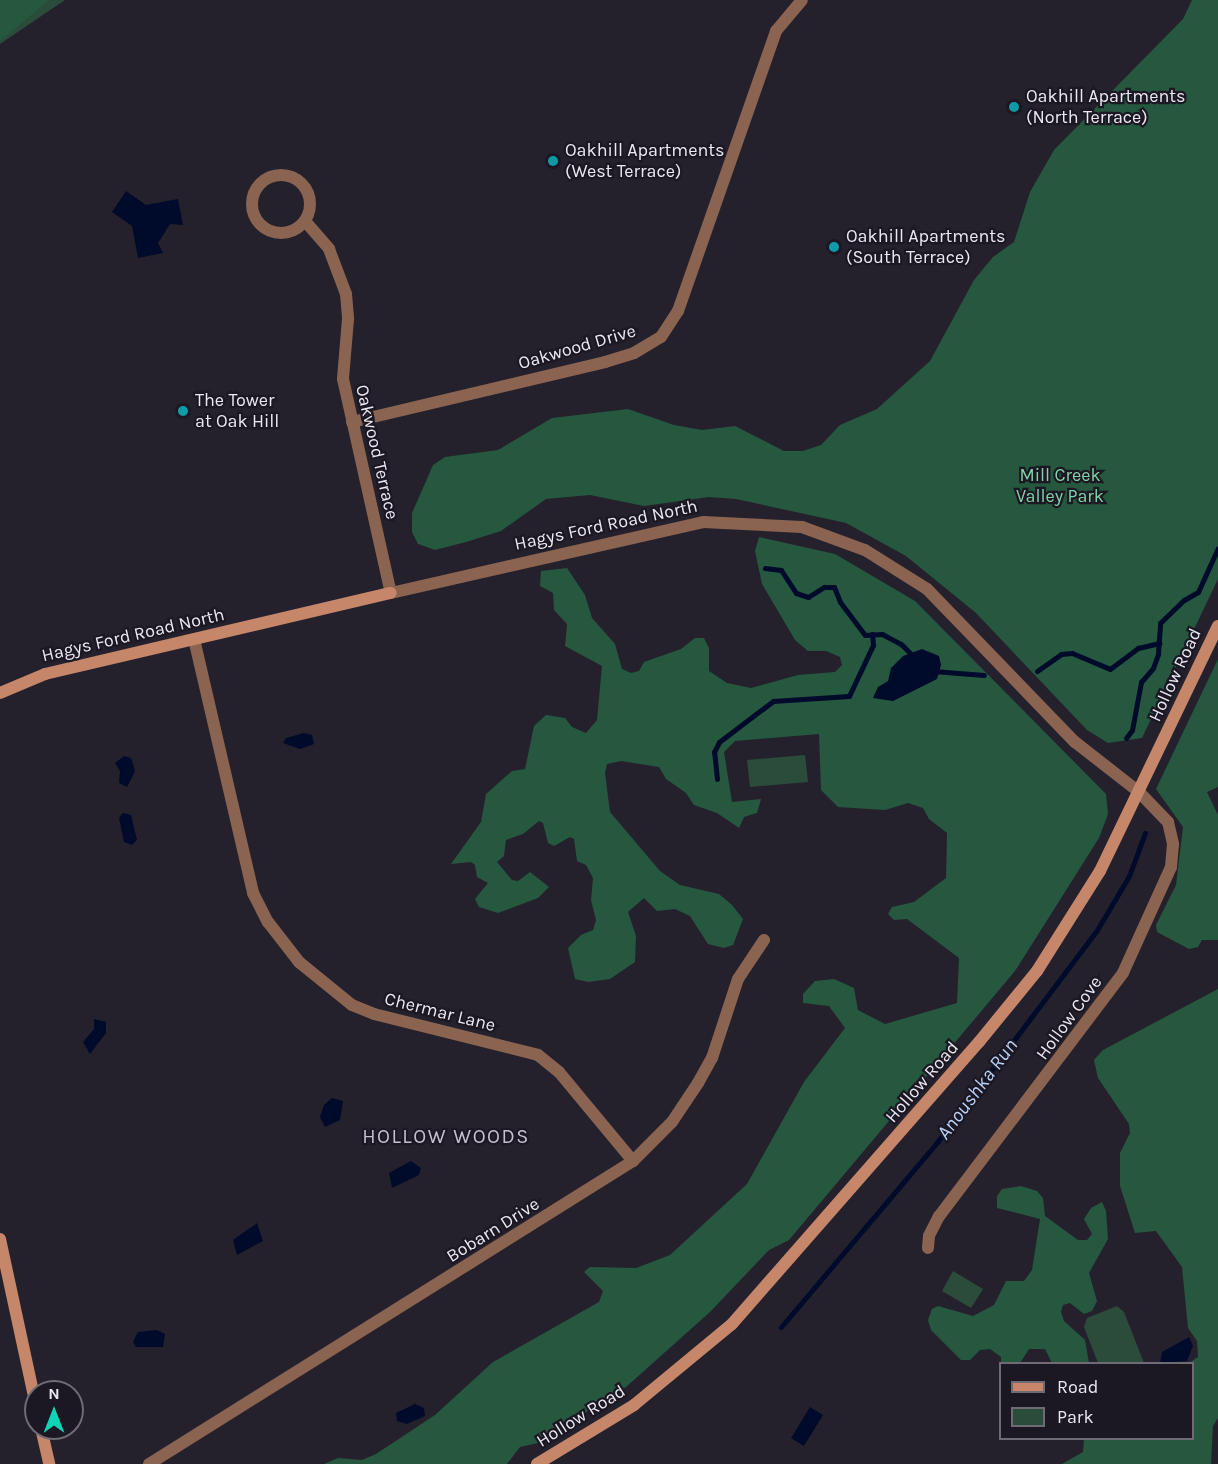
<!DOCTYPE html>
<style>
body{margin:0}
#map{position:relative;width:1218px;height:1464px;overflow:hidden;background:#24212d;font-family:Karla,sans-serif}
div>[style]{position:absolute}
.green>*{inset:0;background:#2c4c3b}
.forest>*{inset:0;background:#25583e}
.water>*{inset:0;background:#000a2b}
.stream>*{height:5px;margin:-2.5px;padding:0 2.5px;transform-origin:2.5px;border-radius:2.5px;background:#000a2b}
.street>*{height:12px;margin:-6px;padding:0 6px;transform-origin:6px;border-radius:6px;background:#8b6351}
.street>.ring{margin:-6px;padding:0;box-sizing:content-box;background:none;border:12px solid #8b6351;border-radius:50%}
.secondary>*{height:12px;margin:-6px;padding:0 6px;transform-origin:6px;border-radius:6px;background:#c68669}
.dots>*{width:16px;height:16px;translate:-50% -50%;box-sizing:border-box;border:3px solid #1b1823;border-radius:50%}
span{translate:-50% -50%;white-space:nowrap;text-align:center;line-height:1.15;-webkit-text-stroke:4.5px #1b1823;paint-order:stroke}
.poi-label{font-size:18px;color:#eae8f0}
.left{translate:0 -50%;text-align:left}
.street-label{font-size:18px;color:#eae8f0}
.park-label{font-size:18px;color:#83d2a7}
.water-label{font-size:20px;color:#b9d0f7;font-style:italic}
.neighbourhood-label{font-size:20px;color:#c3c0cf;letter-spacing:1.5px}
.legend{position:absolute;left:999px;top:1362px;width:195px;height:78px;box-sizing:border-box;background:#1b1823;border:2px solid #6e6b75;margin:0;padding:8px 10px;list-style:none;font-size:18px;color:#eae8f0}
.legend li{display:flex;align-items:center;gap:12px;height:30px}
.legend b{width:30px;border:2px solid #6e6b75}
.north{position:absolute;left:24px;top:1380px;width:60px;height:60px;box-sizing:border-box;background:#1b1823;border:2px solid #6e6b75;border-radius:50%;rotate:0deg;font-size:16px;font-weight:700;line-height:24px;text-align:center;color:#eae8f0}
.north::after{content:'';display:block;margin:auto;width:21px;height:27px;background:#0dd5b5;clip-path:polygon(50% 0,100% 100%,50% 72%,0 100%)}
</style>
<div id="map">
<div class="green">
<i style="clip-path:polygon(0 0,65px 0,0 44px)"></i>
<i style="clip-path:polygon(805px 755px,808px 782px,750px 787px,747px 760px)"></i>
<i style="clip-path:polygon(953px 1271px,983px 1289px,971px 1308px,942px 1291px)"></i>
<i style="clip-path:polygon(1117px 1306px,1124px 1312px,1144px 1363px,1098px 1363px,1084px 1327px,1087px 1318px)"></i>
</div>
<div class="forest">
<i style="clip-path:polygon(0 0,49px 0,0 41px)"></i>
<i style="clip-path:polygon(1192px 0,1218px 0,1218px 579px,1142px 738px,1108px 743px,1087px 730px,976px 613px,906px 556px,846px 523px,736px 499px,709px 497px,644px 506px,590px 495px,546px 499px,501px 531px,466px 542px,435px 550px,418px 544px,412px 532px,412px 513px,433px 465px,445px 457px,498px 450px,552px 418px,628px 409px,674px 425px,702px 430px,735px 426px,784px 451px,803px 451px,821px 445px,840px 425px,877px 409px,930px 361px,974px 280px,993px 257px,1014px 242px,1030px 192px,1054px 150px,1183px 19px)"></i>
<i style="clip-path:polygon(759px 537px,835px 554px,915px 601px,1106px 794px,1108px 814px,1099px 838px,1015px 971px,789px 1240px,769px 1250px,710px 1312px,626px 1387px,538px 1443px,520px 1447px,507px 1464px,324px 1464px,338px 1458px,362px 1460px,376px 1454px,435px 1415px,493px 1362px,599px 1302px,603px 1291px,584px 1272px,590px 1267px,636px 1268px,670px 1255px,747px 1184px,804px 1082px,845px 1028px,829px 1006px,803px 1003px,803px 994px,815px 981px,834px 979px,854px 988px,858px 1010px,885px 1024px,957px 1003px,959px 958px,907px 919px,894px 920px,888px 914px,892px 907px,914px 902px,946px 878px,947px 833px,929px 819px,923px 808px,908px 803px,885px 810px,838px 807px,821px 790px,819px 734px,735px 741px,724px 752px,732px 802px,761px 799px,757px 813px,744px 817px,739px 828px,717px 813px,694px 805px,686px 793px,666px 779px,659px 767px,621px 761px,607px 764px,605px 773px,610px 812px,660px 871px,680px 885px,719px 894px,732px 905px,743px 919px,733px 945px,724px 948px,708px 944px,690px 916px,675px 909px,657px 911px,644px 898px,628px 912px,636px 936px,635px 962px,610px 979px,588px 982px,575px 979px,568px 948px,581px 935px,593px 930px,596px 920px,591px 900px,593px 878px,586px 865px,577px 861px,574px 839px,570px 837px,554px 846px,548px 843px,543px 823px,539px 821px,523px 834px,506px 840px,504px 856px,497px 862px,512px 880px,518px 881px,530px 872px,549px 887px,538px 898px,498px 913px,479px 907px,475px 899px,488px 883px,477px 877px,475px 865px,471px 862px,451px 864px,481px 822px,486px 794px,512px 771px,525px 769px,534px 726px,546px 715px,565px 718px,572px 727px,586px 733px,597px 720px,602px 666px,565px 646px,567px 624px,554px 610px,553px 593px,540px 586px,541px 571px,567px 568px,585px 595px,592px 618px,615px 644px,622px 669px,631px 673px,639px 671px,644px 662px,681px 649px,695px 638px,704px 638px,709px 648px,709px 671px,727px 683px,751px 688px,798px 675px,835px 672px,842px 665px,840px 657px,826px 651px,808px 651px,795px 640px,762px 584px,755px 551px)"></i>
<i style="clip-path:polygon(1218px 659px,1218px 787px,1207px 792px,1218px 815px,1218px 940px,1202px 940px,1198px 947px,1189px 949px,1157px 932px,1156px 925px,1176px 885px,1183px 827px,1156px 789px)"></i>
<i style="clip-path:polygon(1218px 989px,1218px 1418px,1213px 1426px,1211px 1464px,1062px 1464px,1083px 1452px,1084px 1439px,1192px 1438px,1192px 1364px,1189px 1363px,1198px 1357px,1197px 1341px,1188px 1328px,1182px 1267px,1156px 1231px,1135px 1233px,1120px 1186px,1120px 1153px,1130px 1133px,1129px 1124px,1098px 1078px,1094px 1060px,1103px 1050px)"></i>
<i style="clip-path:polygon(1021px 1186px,1037px 1191px,1043px 1198px,1045px 1216px,1078px 1240px,1087px 1240px,1092px 1234px,1084px 1219px,1091px 1208px,1102px 1202px,1106px 1211px,1108px 1239px,1089px 1273px,1097px 1301px,1092px 1311px,1084px 1314px,1070px 1303px,1063px 1305px,1061px 1312px,1064px 1321px,1085px 1340px,1089px 1363px,1052px 1363px,1045px 1349px,1029px 1349px,1020px 1363px,1001px 1363px,1001px 1357px,990px 1349px,980px 1350px,970px 1360px,961px 1360px,931px 1330px,928px 1320px,932px 1309px,938px 1306px,973px 1316px,994px 1305px,1006px 1281px,1024px 1281px,1032px 1270px,1040px 1219px,997px 1208px,997px 1196px,1002px 1189px)"></i>
</div>
<div class="water">
<i style="clip-path:polygon(126px 191px,146px 205px,178px 199px,183px 225px,170px 224px,158px 243px,163px 253px,138px 258px,132px 226px,112px 212px)"></i>
<i style="clip-path:polygon(922px 649px,939px 656px,941px 665px,937px 679px,893px 701px,873px 698px,878px 687px,888px 681px,891px 668px,903px 656px)"></i>
<i style="clip-path:polygon(304px 733px,312px 735px,314px 744px,300px 749px,283px 743px,286px 738px)"></i>
<i style="clip-path:polygon(124px 756px,131px 758px,135px 771px,127px 787px,119px 783px,120px 771px,115px 763px)"></i>
<i style="clip-path:polygon(123px 813px,131px 815px,137px 840px,132px 845px,124px 842px,119px 818px)"></i>
<i style="clip-path:polygon(94px 1019px,106px 1022px,106px 1033px,90px 1054px,83px 1042px,94px 1029px)"></i>
<i style="clip-path:polygon(332px 1098px,343px 1101px,340px 1120px,325px 1127px,320px 1117px,324px 1105px)"></i>
<i style="clip-path:polygon(411px 1161px,421px 1168px,419px 1175px,392px 1188px,389px 1173px)"></i>
<i style="clip-path:polygon(257px 1223px,263px 1241px,237px 1255px,233px 1240px)"></i>
<i style="clip-path:polygon(157px 1330px,165px 1334px,163px 1347px,136px 1347px,133px 1342px,138px 1332px)"></i>
<i style="clip-path:polygon(1189px 1337px,1193px 1346px,1187px 1361px,1160px 1363px,1162px 1352px)"></i>
<i style="clip-path:polygon(415px 1404px,424px 1408px,425px 1416px,407px 1424px,397px 1421px,396px 1413px)"></i>
<i style="clip-path:polygon(810px 1407px,823px 1415px,804px 1446px,791px 1438px)"></i>
</div>
<div class="stream">
<i style="left:765px;top:568px;width:16px;rotate:7deg"></i>
<i style="left:781px;top:570px;width:27px;rotate:57deg"></i>
<i style="left:796px;top:593px;width:13px;rotate:18deg"></i>
<i style="left:808px;top:597px;width:19px;rotate:-32deg"></i>
<i style="left:824px;top:587px;width:10px"></i>
<i style="left:834px;top:587px;width:16px;rotate:68deg"></i>
<i style="left:840px;top:602px;width:41px;rotate:52.9deg"></i>
<i style="left:865px;top:635px;width:17px;rotate:-3deg"></i>
<i style="left:882px;top:634px;width:21px;rotate:28deg"></i>
<i style="left:901px;top:644px;width:18px;rotate:45deg"></i>
<i style="left:933px;top:671px;width:51px;rotate:4.5deg"></i>
<i style="left:1037px;top:671px;width:29px;rotate:-35deg"></i>
<i style="left:1061px;top:654px;width:11px;rotate:-5deg"></i>
<i style="left:1072px;top:653px;width:41px;rotate:22.8deg"></i>
<i style="left:1110px;top:669px;width:35px;rotate:-37deg"></i>
<i style="left:1138px;top:648px;width:22px;rotate:-13deg"></i>
<i style="left:1126px;top:738px;width:10px;rotate:-53deg"></i>
<i style="left:1132px;top:730px;width:49px;rotate:-79.4deg"></i>
<i style="left:1141px;top:682px;width:18px;rotate:-49deg"></i>
<i style="left:1153px;top:668px;width:15px;rotate:-70deg"></i>
<i style="left:1158px;top:654px;width:31px;rotate:-86deg"></i>
<i style="left:1160px;top:623px;width:33px;rotate:-44deg"></i>
<i style="left:1184px;top:600px;width:16px;rotate:-30deg"></i>
<i style="left:1198px;top:592px;width:48px;rotate:-65.6deg"></i>
<i style="left:717px;top:779px;width:27px;rotate:-96deg"></i>
<i style="left:714px;top:752px;width:11px;rotate:-63deg"></i>
<i style="left:719px;top:742px;width:68px;rotate:-37.2deg"></i>
<i style="left:773px;top:701px;width:76px;rotate:-3.8deg"></i>
<i style="left:849px;top:696px;width:56px;rotate:-64.8deg"></i>
<i style="left:873px;top:645px;width:11px;rotate:-95deg"></i>
<i style="left:781px;top:1327px;width:243px;rotate:-49.8deg"></i>
<i style="left:938px;top:1141px;width:264px;rotate:-53deg"></i>
<i style="left:1097px;top:930px;width:63px;rotate:-59.3deg"></i>
<i style="left:1129px;top:876px;width:46px;rotate:-69.6deg"></i>
</div>
<div class="street">
<i class="ring" style="left:252px;top:175px;width:46px;height:46px"></i>
<i style="left:305px;top:221px;width:37px;rotate:49deg"></i>
<i style="left:329px;top:249px;width:48px;rotate:69.3deg"></i>
<i style="left:346px;top:294px;width:25px;rotate:85deg"></i>
<i style="left:348px;top:319px;width:60px;rotate:94.8deg"></i>
<i style="left:343px;top:379px;width:219px;rotate:77.4deg"></i>
<i style="left:391px;top:593px;width:320px;rotate:-12.8deg"></i>
<i style="left:703px;top:522px;width:99px;rotate:2.9deg"></i>
<i style="left:802px;top:527px;width:67px;rotate:20.1deg"></i>
<i style="left:865px;top:550px;width:73px;rotate:32.2deg"></i>
<i style="left:927px;top:589px;width:213px;rotate:46deg"></i>
<i style="left:1075px;top:742px;width:81px;rotate:38deg"></i>
<i style="left:1139px;top:792px;width:42px;rotate:46deg"></i>
<i style="left:1168px;top:822px;width:23px;rotate:77deg"></i>
<i style="left:1173px;top:844px;width:23px;rotate:95deg"></i>
<i style="left:1171px;top:867px;width:116px;rotate:114.4deg"></i>
<i style="left:1123px;top:973px;width:305px;rotate:127.1deg"></i>
<i style="left:939px;top:1216px;width:22px;rotate:117deg"></i>
<i style="left:929px;top:1236px;width:12px;rotate:95deg"></i>
<i style="left:352px;top:422px;width:260px;rotate:-13.3deg"></i>
<i style="left:605px;top:362px;width:30px;rotate:-17deg"></i>
<i style="left:634px;top:353px;width:31px;rotate:-31deg"></i>
<i style="left:661px;top:337px;width:31px;rotate:-57deg"></i>
<i style="left:678px;top:311px;width:297px;rotate:-70.7deg"></i>
<i style="left:776px;top:31px;width:40px;rotate:-50deg"></i>
<i style="left:194px;top:639px;width:261px;rotate:76.9deg"></i>
<i style="left:253px;top:893px;width:33px;rotate:63deg"></i>
<i style="left:268px;top:922px;width:51px;rotate:52.2deg"></i>
<i style="left:299px;top:962px;width:68px;rotate:39.1deg"></i>
<i style="left:352px;top:1005px;width:24px;rotate:22deg"></i>
<i style="left:374px;top:1014px;width:169px;rotate:14deg"></i>
<i style="left:538px;top:1055px;width:27px;rotate:39deg"></i>
<i style="left:559px;top:1072px;width:116px;rotate:50.3deg"></i>
<i style="left:149px;top:1464px;width:571px;rotate:-32.05deg"></i>
<i style="left:633px;top:1161px;width:55px;rotate:-45deg"></i>
<i style="left:672px;top:1122px;width:47px;rotate:-56.3deg"></i>
<i style="left:698px;top:1083px;width:29px;rotate:-61deg"></i>
<i style="left:712px;top:1058px;width:83px;rotate:-71.8deg"></i>
<i style="left:738px;top:979px;width:47px;rotate:-56.3deg"></i>
</div>
<div class="secondary">
<i style="left:0;top:693px;width:49px;rotate:-22.9deg"></i>
<i style="left:45px;top:674px;width:355px;rotate:-13.2deg"></i>
<i style="left:0;top:1239px;width:170px;rotate:77.8deg"></i>
<i style="left:41px;top:1428px;width:37px;rotate:77deg"></i>
<i style="left:537px;top:1464px;width:114px;rotate:-31.3deg"></i>
<i style="left:634px;top:1405px;width:127px;rotate:-39.6deg"></i>
<i style="left:732px;top:1324px;width:375px;rotate:-48.8deg"></i>
<i style="left:979px;top:1042px;width:92px;rotate:-50.8deg"></i>
<i style="left:1037px;top:971px;width:118px;rotate:-57.8deg"></i>
<i style="left:1100px;top:871px;width:272px;rotate:-64.3deg"></i>
</div>
<div class="dots">
<i style="left:1014px;top:107px;background:#0f9aa8"></i>
<i style="left:553px;top:161px;background:#0f9aa8"></i>
<i style="left:834px;top:247px;background:#0f9aa8"></i>
<i style="left:183px;top:411px;background:#0f9aa8"></i>
</div>
<div class="poi-label">
<span class="left" style="left:1026px;top:107px">Oakhill Apartments<br>(North Terrace)</span>
<span class="left" style="left:565px;top:161px">Oakhill Apartments<br>(West Terrace)</span>
<span class="left" style="left:846px;top:247px">Oakhill Apartments<br>(South Terrace)</span>
<span class="left" style="left:195px;top:411px">The Tower<br>at Oak Hill</span>
</div>
<div class="street-label">
<span style="left:577px;top:347px;rotate:-16deg">Oakwood Drive</span>
<span style="left:377px;top:452px;rotate:77deg">Oakwood Terrace</span>
<span style="left:606px;top:525px;rotate:-12deg">Hagys Ford Road North</span>
<span style="left:133px;top:635px;rotate:-13deg">Hagys Ford Road North</span>
<span style="left:1175px;top:675px;rotate:-65deg">Hollow Road</span>
<span style="left:440px;top:1012px;rotate:14deg">Chermar Lane</span>
<span style="left:1069px;top:1018px;rotate:-54deg">Hollow Cove</span>
<span style="left:922px;top:1082px;rotate:-49deg">Hollow Road</span>
<span style="left:493px;top:1230px;rotate:-32deg">Bobarn Drive</span>
<span style="left:581px;top:1416px;rotate:-32deg">Hollow Road</span>
</div>
<div class="park-label">
<span style="left:1060px;top:486px">Mill Creek<br>Valley Park</span>
</div>
<div class="water-label">
<span style="left:977px;top:1089px;rotate:-53deg">Anoushka Run</span>
</div>
<div class="neighbourhood-label">
<span style="left:446px;top:1136px">HOLLOW WOODS</span>
</div>
<ul class="legend">
<li><b style="height:8px;background:#c68669"></b>Road</li>
<li><b style="height:16px;background:#2c4c3b"></b>Park</li>
</ul>
<div class="north">N</div>
</div>
